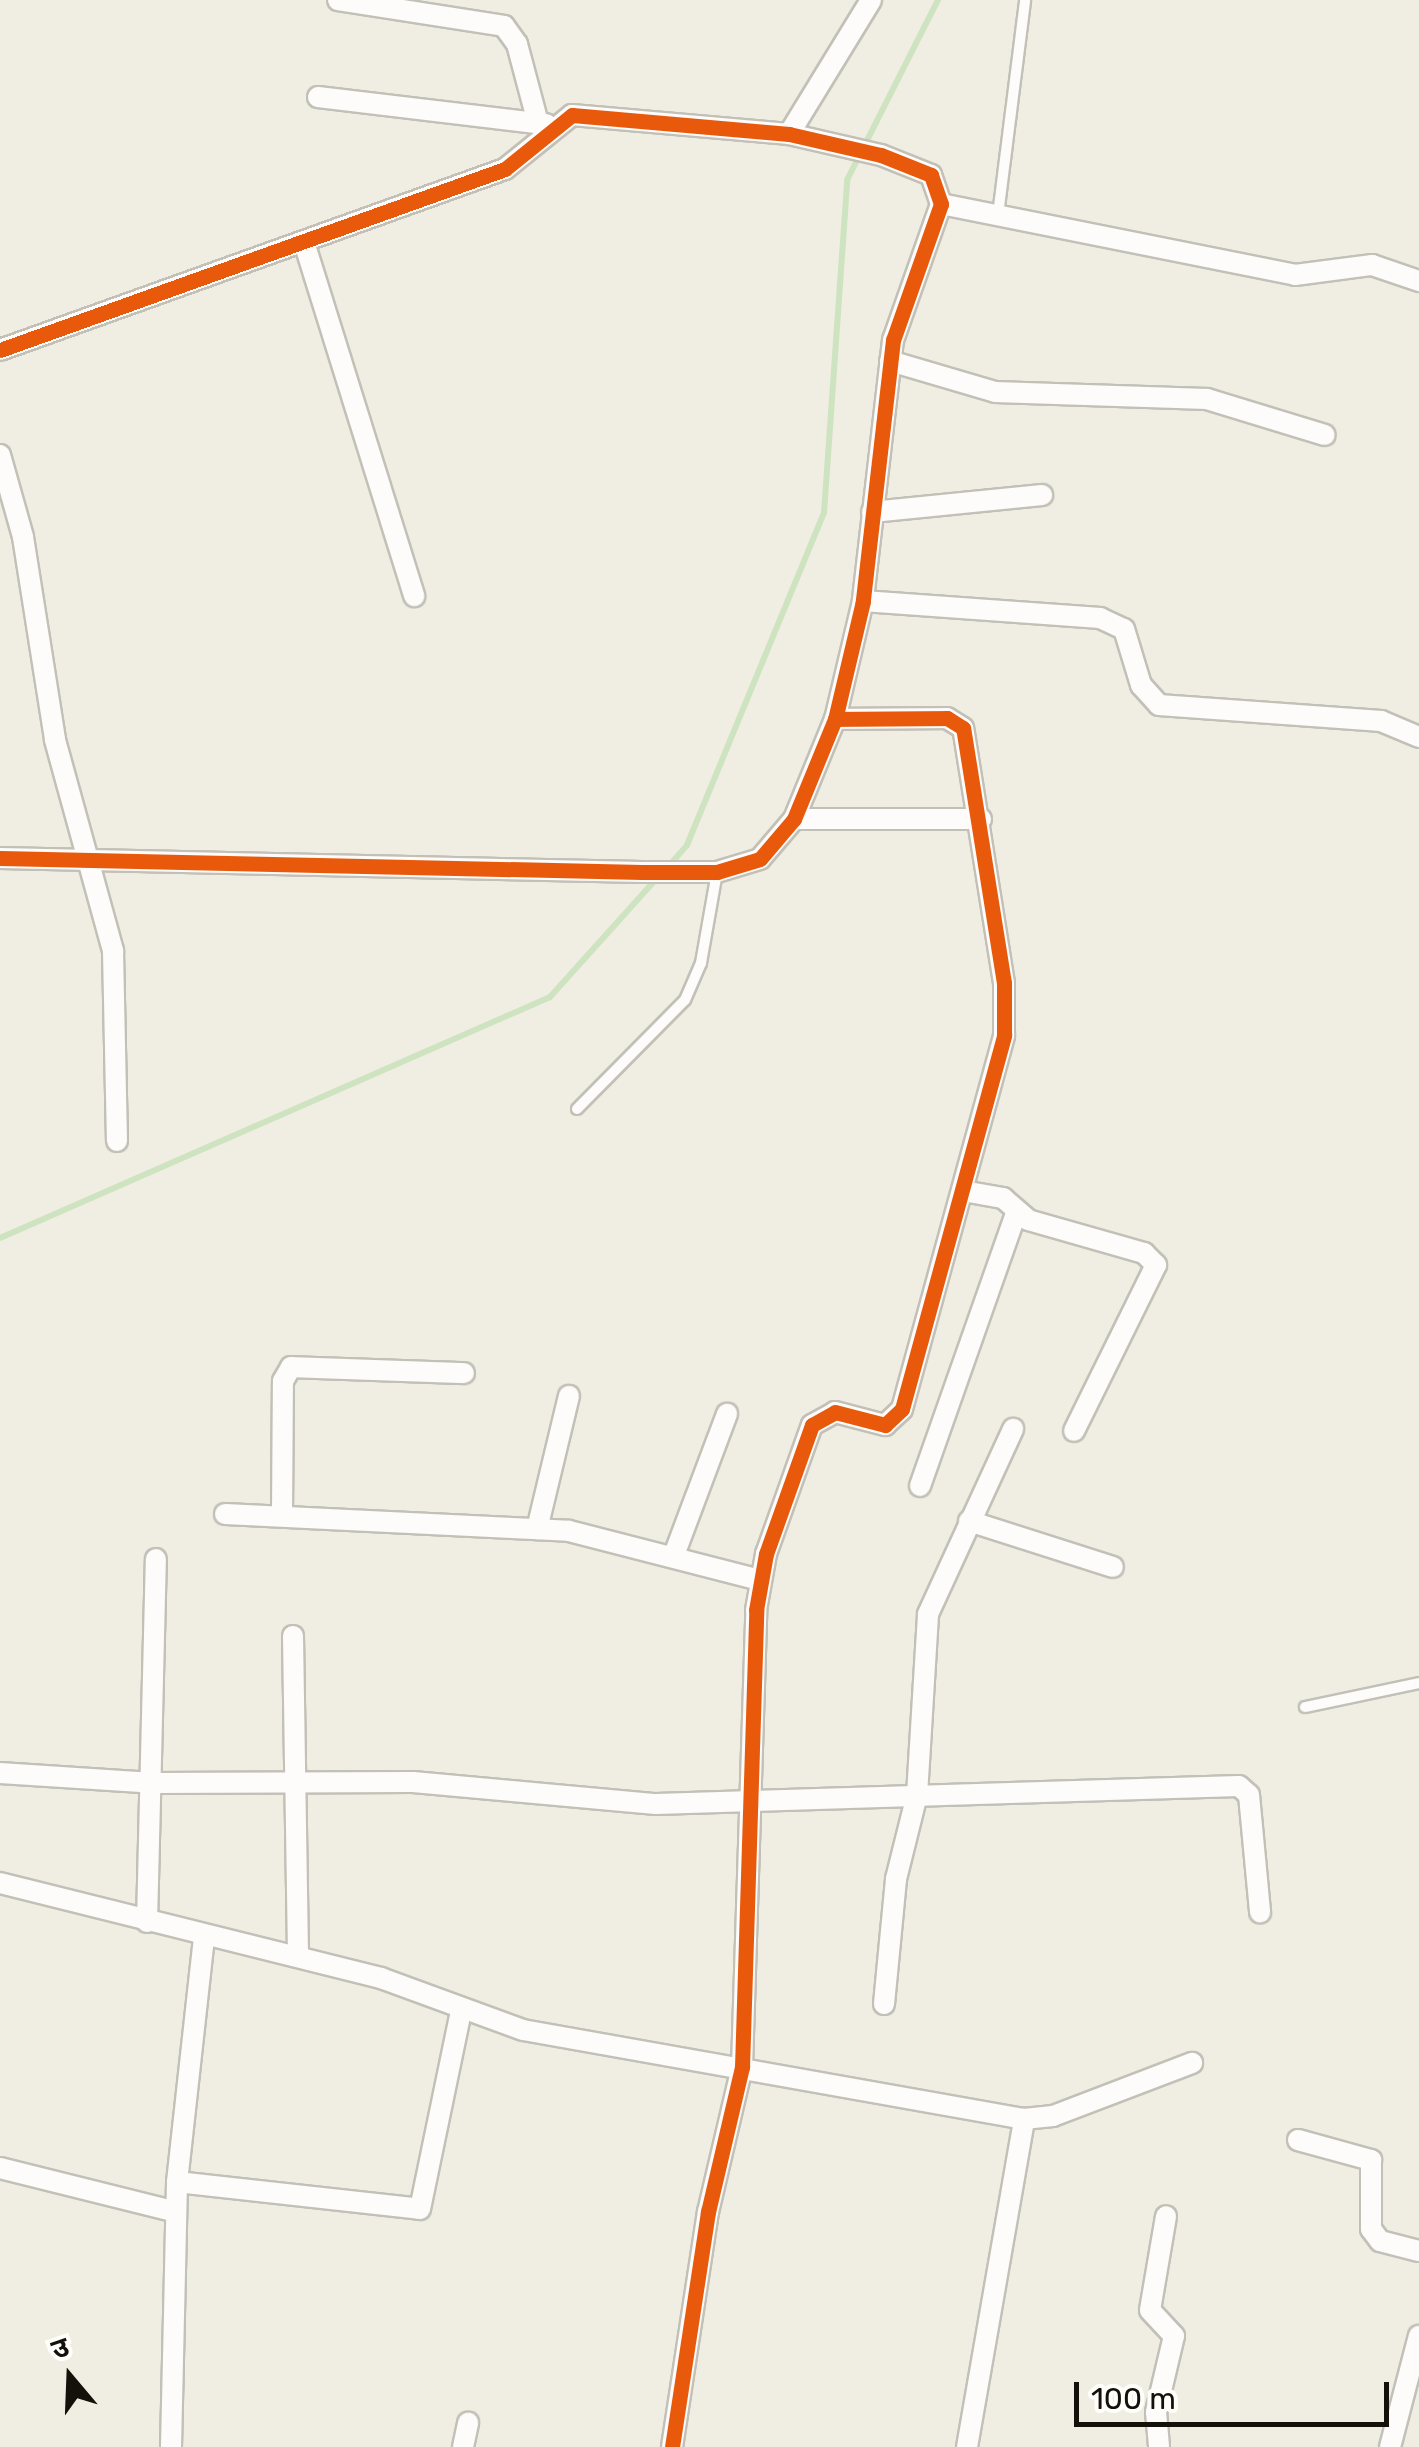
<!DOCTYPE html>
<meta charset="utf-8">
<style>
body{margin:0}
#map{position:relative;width:1419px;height:2447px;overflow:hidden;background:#f0eee2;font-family:Rubik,"Noto Sans Devanagari",sans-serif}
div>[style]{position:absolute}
.stream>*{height:6px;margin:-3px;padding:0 3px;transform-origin:3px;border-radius:3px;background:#cee3bf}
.roads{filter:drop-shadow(2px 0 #c2c0b7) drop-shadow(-2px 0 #c2c0b7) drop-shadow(0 2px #c2c0b7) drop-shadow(0 -2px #c2c0b7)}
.lane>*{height:10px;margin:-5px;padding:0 5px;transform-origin:5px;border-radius:5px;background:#fdfcfb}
.street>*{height:20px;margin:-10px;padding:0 10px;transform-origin:10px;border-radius:10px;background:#fdfcfb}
.cycleway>*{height:15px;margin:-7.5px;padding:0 7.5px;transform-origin:7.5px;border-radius:7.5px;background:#e8590c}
span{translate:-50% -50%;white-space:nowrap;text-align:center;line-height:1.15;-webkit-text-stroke:10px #fffefa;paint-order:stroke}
.north{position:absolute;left:20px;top:2327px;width:100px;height:100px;-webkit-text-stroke:8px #fffefa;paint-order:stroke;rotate:341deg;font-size:28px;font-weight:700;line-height:40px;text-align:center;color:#13110a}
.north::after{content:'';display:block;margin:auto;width:35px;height:45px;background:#13110a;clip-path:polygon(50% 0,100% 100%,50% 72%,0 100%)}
.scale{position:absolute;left:1074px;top:2382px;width:315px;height:45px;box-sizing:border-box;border:5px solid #13110a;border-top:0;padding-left:12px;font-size:30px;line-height:35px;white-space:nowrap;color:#13110a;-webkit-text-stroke:8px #fffefa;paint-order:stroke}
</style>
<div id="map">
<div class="stream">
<i style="left:668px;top:867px;width:29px;rotate:-49deg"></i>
<i style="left:687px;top:845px;width:359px;rotate:-67.6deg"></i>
<i style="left:824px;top:513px;width:334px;rotate:-86deg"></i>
<i style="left:847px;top:180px;width:202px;rotate:-63.2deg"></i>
<i style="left:0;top:1238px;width:600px;rotate:-23.66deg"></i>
<i style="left:550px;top:997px;width:163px;rotate:-48deg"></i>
</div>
<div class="roads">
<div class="lane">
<i style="left:998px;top:215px;width:217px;rotate:-82.8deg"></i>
<i style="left:577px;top:1109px;width:153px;rotate:-45.3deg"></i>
<i style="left:685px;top:1000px;width:40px;rotate:-66.6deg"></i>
<i style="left:701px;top:963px;width:92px;rotate:-80deg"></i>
<i style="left:1305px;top:1707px;width:116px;rotate:-11.9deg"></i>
</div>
<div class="street">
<i style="left:338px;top:0;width:168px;rotate:8.9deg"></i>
<i style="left:504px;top:26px;width:22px;rotate:54deg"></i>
<i style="left:517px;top:44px;width:82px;rotate:75.1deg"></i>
<i style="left:318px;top:97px;width:230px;rotate:6.8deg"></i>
<i style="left:789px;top:134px;width:157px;rotate:-58.5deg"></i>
<i style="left:941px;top:204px;width:361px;rotate:11.3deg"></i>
<i style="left:1295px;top:275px;width:78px;rotate:-7.4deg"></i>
<i style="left:1372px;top:265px;width:50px;rotate:18.8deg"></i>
<i style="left:304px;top:242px;width:371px;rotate:72.7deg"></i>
<i style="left:0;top:350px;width:536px;rotate:-19.72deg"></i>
<i style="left:505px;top:169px;width:86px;rotate:-38.9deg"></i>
<i style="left:572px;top:115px;width:218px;rotate:5deg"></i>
<i style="left:789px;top:134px;width:94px;rotate:12.9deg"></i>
<i style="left:881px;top:155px;width:54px;rotate:21.8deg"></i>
<i style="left:931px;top:175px;width:31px;rotate:71deg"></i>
<i style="left:941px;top:204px;width:144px;rotate:109.4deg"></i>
<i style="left:893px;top:340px;width:263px;rotate:96.6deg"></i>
<i style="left:863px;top:601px;width:121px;rotate:103.3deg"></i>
<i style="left:835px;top:719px;width:108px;rotate:112.3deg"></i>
<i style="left:794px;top:819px;width:52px;rotate:130.4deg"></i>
<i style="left:760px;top:859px;width:45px;rotate:163.2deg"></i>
<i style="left:717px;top:872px;width:75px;rotate:180deg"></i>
<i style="left:642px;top:872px;width:642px;rotate:-178.75deg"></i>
<i style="left:890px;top:361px;width:109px;rotate:16.4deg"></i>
<i style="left:995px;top:392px;width:212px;rotate:1.9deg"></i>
<i style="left:1207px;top:399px;width:123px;rotate:17deg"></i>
<i style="left:0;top:455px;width:85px;rotate:74.3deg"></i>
<i style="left:23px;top:537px;width:206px;rotate:81deg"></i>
<i style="left:55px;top:740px;width:219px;rotate:74.6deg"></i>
<i style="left:113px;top:951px;width:190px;rotate:88.8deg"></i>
<i style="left:872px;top:512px;width:171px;rotate:-5.7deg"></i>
<i style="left:863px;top:601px;width:238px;rotate:4.1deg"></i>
<i style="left:1100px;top:618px;width:26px;rotate:25deg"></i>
<i style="left:1124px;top:629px;width:59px;rotate:73.1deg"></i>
<i style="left:1141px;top:685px;width:27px;rotate:48deg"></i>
<i style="left:1159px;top:705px;width:223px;rotate:4.1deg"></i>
<i style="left:1381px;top:721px;width:41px;rotate:22.8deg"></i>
<i style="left:794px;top:819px;width:187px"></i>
<i style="left:963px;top:1191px;width:41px;rotate:9.9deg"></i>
<i style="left:1003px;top:1198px;width:33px;rotate:41deg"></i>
<i style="left:1028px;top:1220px;width:121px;rotate:15.9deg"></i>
<i style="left:1144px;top:1253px;width:17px;rotate:45deg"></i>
<i style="left:1156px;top:1265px;width:185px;rotate:116.3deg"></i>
<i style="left:920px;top:1486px;width:289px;rotate:-70.6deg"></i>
<i style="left:225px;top:1514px;width:344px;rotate:2.8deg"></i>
<i style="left:569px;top:1531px;width:197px;rotate:14.4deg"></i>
<i style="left:282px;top:1515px;width:134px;rotate:-89.6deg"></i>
<i style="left:283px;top:1381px;width:16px;rotate:-60deg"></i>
<i style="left:291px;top:1367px;width:173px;rotate:2deg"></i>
<i style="left:969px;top:1521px;width:151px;rotate:17.7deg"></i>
<i style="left:537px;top:1529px;width:137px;rotate:-76.5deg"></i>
<i style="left:674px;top:1555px;width:151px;rotate:-69.4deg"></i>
<i style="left:293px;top:1636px;width:320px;rotate:89.1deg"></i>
<i style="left:0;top:1773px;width:153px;rotate:3.7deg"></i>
<i style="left:153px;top:1783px;width:260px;rotate:-0.2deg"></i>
<i style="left:413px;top:1782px;width:244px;rotate:5.2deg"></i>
<i style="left:656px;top:1804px;width:583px;rotate:-1.77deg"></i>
<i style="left:1239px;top:1786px;width:13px;rotate:42deg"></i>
<i style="left:1249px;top:1795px;width:118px;rotate:84.6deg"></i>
<i style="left:0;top:1883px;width:393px;rotate:14deg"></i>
<i style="left:381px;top:1978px;width:151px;rotate:20.1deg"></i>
<i style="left:523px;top:2030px;width:509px;rotate:10.07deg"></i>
<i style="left:1024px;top:2119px;width:29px;rotate:-6deg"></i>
<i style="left:1053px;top:2116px;width:149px;rotate:-20.9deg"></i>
<i style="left:147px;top:1922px;width:363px;rotate:-88.6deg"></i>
<i style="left:884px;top:2004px;width:126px;rotate:-84.5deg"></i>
<i style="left:896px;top:1879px;width:87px;rotate:-76deg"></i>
<i style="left:917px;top:1795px;width:181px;rotate:-86.5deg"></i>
<i style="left:928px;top:1614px;width:204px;rotate:-65.3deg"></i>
<i style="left:1298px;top:2140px;width:76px;rotate:15.3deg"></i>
<i style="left:1371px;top:2160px;width:69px;rotate:90deg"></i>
<i style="left:1371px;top:2229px;width:15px;rotate:53deg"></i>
<i style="left:1380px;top:2241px;width:40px;rotate:14.4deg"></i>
<i style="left:0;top:2168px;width:181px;rotate:14deg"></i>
<i style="left:177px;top:2182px;width:244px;rotate:6.3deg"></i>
<i style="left:420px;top:2209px;width:202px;rotate:-78.3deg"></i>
<i style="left:1159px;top:2446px;width:34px;rotate:-95deg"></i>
<i style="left:1156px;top:2412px;width:78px;rotate:-76.7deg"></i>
<i style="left:1174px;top:2336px;width:35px;rotate:-133deg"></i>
<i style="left:1150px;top:2310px;width:95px;rotate:-80.3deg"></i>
<i style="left:171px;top:2447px;width:265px;rotate:-88.7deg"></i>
<i style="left:177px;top:2182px;width:245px;rotate:-83.7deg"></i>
<i style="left:463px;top:2447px;width:25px;rotate:-78deg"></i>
<i style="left:672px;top:2447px;width:238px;rotate:-81.3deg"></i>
<i style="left:708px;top:2212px;width:149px;rotate:-76.8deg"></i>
<i style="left:742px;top:2067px;width:457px;rotate:-88.2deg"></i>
<i style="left:756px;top:1610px;width:57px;rotate:-79.9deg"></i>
<i style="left:766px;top:1554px;width:137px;rotate:-70.4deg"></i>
<i style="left:812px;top:1425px;width:26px;rotate:-29deg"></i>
<i style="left:835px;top:1412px;width:52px;rotate:14.6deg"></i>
<i style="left:885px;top:1425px;width:23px;rotate:-43deg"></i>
<i style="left:902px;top:1409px;width:388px;rotate:-74.7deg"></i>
<i style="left:1004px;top:1035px;width:52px;rotate:-90deg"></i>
<i style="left:1004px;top:983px;width:258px;rotate:-99.1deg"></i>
<i style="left:963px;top:728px;width:19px;rotate:-148deg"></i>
<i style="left:947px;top:718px;width:112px;rotate:179.5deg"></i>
<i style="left:967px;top:2447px;width:333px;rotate:-80.1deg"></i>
<i style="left:1390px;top:2447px;width:115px;rotate:-75.4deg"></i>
</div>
</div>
<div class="cycleway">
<i style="left:0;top:350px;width:536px;rotate:-19.72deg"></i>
<i style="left:505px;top:169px;width:86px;rotate:-38.9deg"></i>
<i style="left:572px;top:115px;width:218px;rotate:5deg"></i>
<i style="left:789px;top:134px;width:94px;rotate:12.9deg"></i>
<i style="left:881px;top:155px;width:54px;rotate:21.8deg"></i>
<i style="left:931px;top:175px;width:31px;rotate:71deg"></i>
<i style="left:941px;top:204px;width:144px;rotate:109.4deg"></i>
<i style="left:893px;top:340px;width:263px;rotate:96.6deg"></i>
<i style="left:863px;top:601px;width:121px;rotate:103.3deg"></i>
<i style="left:835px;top:719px;width:108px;rotate:112.3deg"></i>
<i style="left:794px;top:819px;width:52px;rotate:130.4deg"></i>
<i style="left:760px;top:859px;width:45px;rotate:163.2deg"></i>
<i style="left:717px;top:872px;width:75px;rotate:180deg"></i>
<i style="left:642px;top:872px;width:642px;rotate:-178.75deg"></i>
<i style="left:672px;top:2447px;width:238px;rotate:-81.3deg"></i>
<i style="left:708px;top:2212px;width:149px;rotate:-76.8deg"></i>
<i style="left:742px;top:2067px;width:457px;rotate:-88.2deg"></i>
<i style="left:756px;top:1610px;width:57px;rotate:-79.9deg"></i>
<i style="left:766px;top:1554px;width:137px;rotate:-70.4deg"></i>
<i style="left:812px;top:1425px;width:26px;rotate:-29deg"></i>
<i style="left:835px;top:1412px;width:52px;rotate:14.6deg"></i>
<i style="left:885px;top:1425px;width:23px;rotate:-43deg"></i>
<i style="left:902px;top:1409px;width:388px;rotate:-74.7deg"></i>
<i style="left:1004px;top:1035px;width:52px;rotate:-90deg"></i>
<i style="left:1004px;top:983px;width:258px;rotate:-99.1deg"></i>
<i style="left:963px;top:728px;width:19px;rotate:-148deg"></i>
<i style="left:947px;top:718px;width:112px;rotate:179.5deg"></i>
</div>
<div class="north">उ</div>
<div class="scale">100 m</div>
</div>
